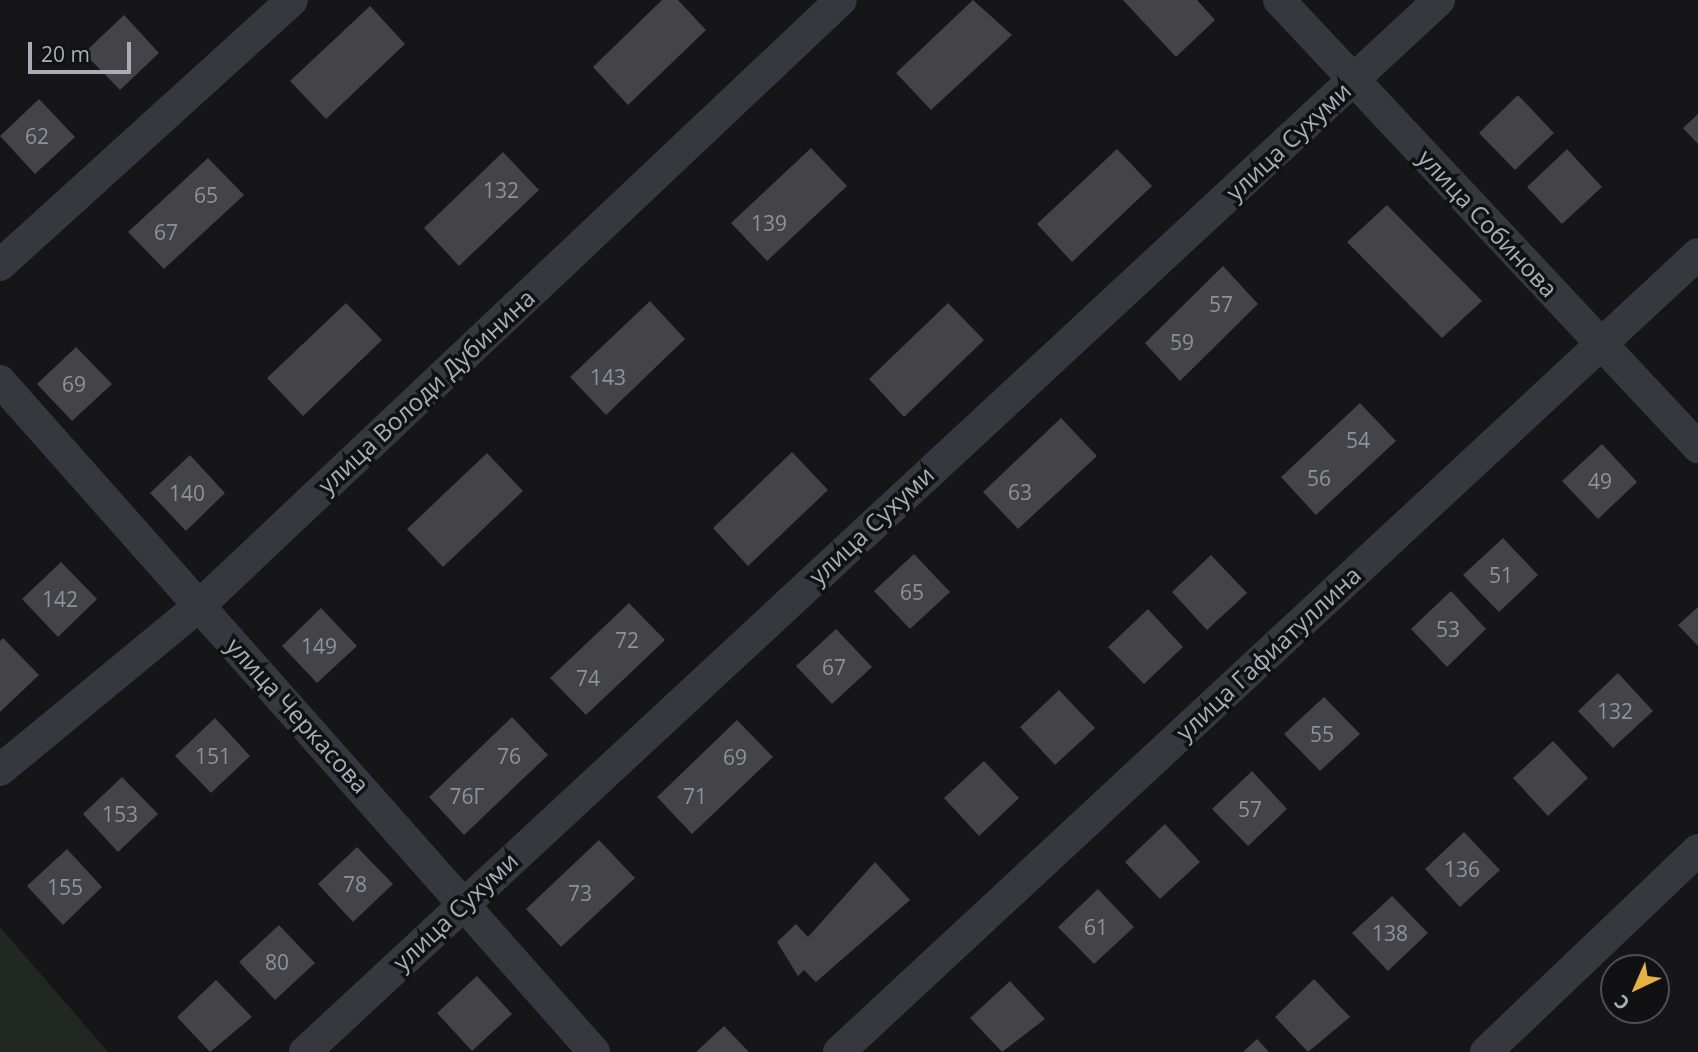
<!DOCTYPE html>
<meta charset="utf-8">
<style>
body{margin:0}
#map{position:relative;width:1698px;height:1052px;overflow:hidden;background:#161618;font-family:"Open Sans",sans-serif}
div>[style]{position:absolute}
.green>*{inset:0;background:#212822}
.building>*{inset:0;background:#434348}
.street>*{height:32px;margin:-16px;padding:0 16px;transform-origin:16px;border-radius:16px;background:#37383d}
span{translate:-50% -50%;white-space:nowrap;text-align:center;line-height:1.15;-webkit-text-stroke:7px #111113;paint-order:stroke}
.number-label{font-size:21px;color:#90929b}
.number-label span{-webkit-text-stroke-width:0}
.street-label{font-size:24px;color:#a9adb7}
.north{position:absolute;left:1600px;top:954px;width:70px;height:70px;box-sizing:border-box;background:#111113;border:2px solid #4e4f55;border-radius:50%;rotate:224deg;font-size:19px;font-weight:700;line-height:28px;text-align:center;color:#a9adb7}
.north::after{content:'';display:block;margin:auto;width:24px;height:32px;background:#e5b241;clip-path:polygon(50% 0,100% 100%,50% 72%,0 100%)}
.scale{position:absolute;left:28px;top:42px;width:103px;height:32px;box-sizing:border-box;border:4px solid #a9adb7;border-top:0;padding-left:9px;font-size:21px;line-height:24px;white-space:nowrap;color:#a9adb7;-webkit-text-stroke:5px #111113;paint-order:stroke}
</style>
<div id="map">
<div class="green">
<i style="clip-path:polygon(0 927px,108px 1052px,0 1052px)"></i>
</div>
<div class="building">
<i style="clip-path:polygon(662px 0,678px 0,706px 30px,628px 105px,593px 67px)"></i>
<i style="clip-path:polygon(973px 0,1012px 35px,931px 110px,896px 73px)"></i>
<i style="clip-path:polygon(1123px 0,1197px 0,1215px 20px,1176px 57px)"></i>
<i style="clip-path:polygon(370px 6px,405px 44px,326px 119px,290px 81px)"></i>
<i style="clip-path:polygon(124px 15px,159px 53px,120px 90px,84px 53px)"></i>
<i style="clip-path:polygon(1518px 95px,1554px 133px,1515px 170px,1479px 133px)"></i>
<i style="clip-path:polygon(39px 99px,75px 137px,35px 174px,0 136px)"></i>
<i style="clip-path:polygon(1698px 114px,1698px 144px,1683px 128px)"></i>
<i style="clip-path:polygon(811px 148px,847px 186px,767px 261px,731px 223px)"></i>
<i style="clip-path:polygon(1117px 149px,1152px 186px,1072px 262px,1037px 224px)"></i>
<i style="clip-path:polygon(1567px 149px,1602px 187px,1562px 224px,1527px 187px)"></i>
<i style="clip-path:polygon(503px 152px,539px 190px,459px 266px,424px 228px)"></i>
<i style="clip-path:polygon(208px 158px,244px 195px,164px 269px,128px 232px)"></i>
<i style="clip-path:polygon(1387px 205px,1482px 301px,1442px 338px,1347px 242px)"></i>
<i style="clip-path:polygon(1223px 266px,1258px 304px,1180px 381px,1145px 343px)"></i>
<i style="clip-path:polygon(650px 301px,685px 339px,606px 415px,570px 377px)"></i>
<i style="clip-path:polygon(346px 303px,382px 340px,303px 416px,267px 378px)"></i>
<i style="clip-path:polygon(948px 303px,984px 340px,904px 417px,869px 379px)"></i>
<i style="clip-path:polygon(76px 347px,112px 384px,72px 421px,37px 384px)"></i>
<i style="clip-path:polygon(1360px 403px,1396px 441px,1316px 515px,1281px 477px)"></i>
<i style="clip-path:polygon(1061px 418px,1097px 456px,1018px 529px,983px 492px)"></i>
<i style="clip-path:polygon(1602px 444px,1637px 482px,1598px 519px,1562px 481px)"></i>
<i style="clip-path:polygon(792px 452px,828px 490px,748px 566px,713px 528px)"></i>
<i style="clip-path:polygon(487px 453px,523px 491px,443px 567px,407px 529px)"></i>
<i style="clip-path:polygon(190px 455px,225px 493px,186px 531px,150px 493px)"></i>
<i style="clip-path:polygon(1503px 538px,1538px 575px,1499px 612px,1463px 575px)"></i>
<i style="clip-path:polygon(914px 554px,950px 592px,910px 629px,874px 591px)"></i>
<i style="clip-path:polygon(1211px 555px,1247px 593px,1207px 630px,1172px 592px)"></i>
<i style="clip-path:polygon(61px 562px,97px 599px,58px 637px,22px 599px)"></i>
<i style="clip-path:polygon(1451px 591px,1486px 629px,1447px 667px,1411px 629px)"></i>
<i style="clip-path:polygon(629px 603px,665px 640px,586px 715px,550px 678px)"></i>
<i style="clip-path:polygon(1698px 607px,1698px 646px,1678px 625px)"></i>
<i style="clip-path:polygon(321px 608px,357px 646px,317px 683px,282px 646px)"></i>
<i style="clip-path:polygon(1148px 609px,1183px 647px,1144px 684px,1108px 647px)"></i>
<i style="clip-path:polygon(836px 629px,872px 667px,832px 704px,796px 666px)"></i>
<i style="clip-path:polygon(3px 638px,39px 675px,0 712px,0 641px)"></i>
<i style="clip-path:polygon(1618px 673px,1653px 711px,1613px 748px,1578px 711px)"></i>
<i style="clip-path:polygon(1059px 690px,1095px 728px,1055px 765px,1020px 727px)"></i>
<i style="clip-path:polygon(1324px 697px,1360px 734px,1320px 771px,1284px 734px)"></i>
<i style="clip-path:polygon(512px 717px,548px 755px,464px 835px,429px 797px)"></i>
<i style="clip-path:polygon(215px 718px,250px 756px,211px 793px,175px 756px)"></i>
<i style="clip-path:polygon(737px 720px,773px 757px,692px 834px,657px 797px)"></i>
<i style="clip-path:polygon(1553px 741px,1588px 778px,1548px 816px,1513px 778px)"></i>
<i style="clip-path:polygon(984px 761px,1019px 798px,979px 836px,944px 798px)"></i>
<i style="clip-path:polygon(1252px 771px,1287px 809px,1248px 846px,1212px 809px)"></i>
<i style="clip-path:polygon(122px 777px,158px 814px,118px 852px,83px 814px)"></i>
<i style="clip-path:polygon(1165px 824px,1200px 862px,1160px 899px,1125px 862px)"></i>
<i style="clip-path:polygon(1464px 832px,1500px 870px,1460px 907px,1425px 869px)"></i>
<i style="clip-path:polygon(599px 840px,635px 878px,561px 947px,526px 909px)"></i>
<i style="clip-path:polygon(357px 847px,393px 884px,353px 922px,318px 884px)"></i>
<i style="clip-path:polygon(67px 849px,102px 887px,63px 925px,27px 886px)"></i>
<i style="clip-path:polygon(875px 862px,910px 900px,816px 982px,804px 970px,798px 976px,777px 942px,796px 924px,808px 937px)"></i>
<i style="clip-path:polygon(1098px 889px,1134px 927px,1094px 964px,1058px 927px)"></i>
<i style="clip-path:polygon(1392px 896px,1428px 933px,1388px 971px,1352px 933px)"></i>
<i style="clip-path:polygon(279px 925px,315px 963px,275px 1000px,239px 962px)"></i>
<i style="clip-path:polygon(477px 976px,512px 1014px,472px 1051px,437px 1013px)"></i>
<i style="clip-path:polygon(1314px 979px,1350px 1017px,1308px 1052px,1275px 1017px)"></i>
<i style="clip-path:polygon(216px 980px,252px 1017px,210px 1052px,177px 1017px)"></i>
<i style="clip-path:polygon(1010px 981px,1045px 1019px,1002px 1052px,970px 1018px)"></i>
<i style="clip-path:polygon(724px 1026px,749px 1052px,696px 1052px)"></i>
<i style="clip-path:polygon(1257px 1039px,1269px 1052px,1243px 1052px)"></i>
</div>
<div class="street">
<i style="left:1279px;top:0;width:613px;rotate:46.85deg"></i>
<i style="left:0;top:265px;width:394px;rotate:-42.2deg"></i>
<i style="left:0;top:381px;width:896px;rotate:48.48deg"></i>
<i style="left:0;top:770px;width:259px;rotate:-39.5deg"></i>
<i style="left:200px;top:605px;width:881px;rotate:-43.35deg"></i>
<i style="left:305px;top:1052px;width:1547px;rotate:-42.85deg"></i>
<i style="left:839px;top:1052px;width:1172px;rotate:-42.89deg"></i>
<i style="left:1486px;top:1052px;width:293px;rotate:-43.6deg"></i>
</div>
<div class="number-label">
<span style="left:37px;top:136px">62</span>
<span style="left:501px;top:190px">132</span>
<span style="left:206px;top:195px">65</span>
<span style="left:769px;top:223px">139</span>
<span style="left:166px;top:232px">67</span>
<span style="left:1221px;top:304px">57</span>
<span style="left:1182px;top:342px">59</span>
<span style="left:608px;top:377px">143</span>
<span style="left:74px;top:384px">69</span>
<span style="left:1358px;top:440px">54</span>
<span style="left:1319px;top:478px">56</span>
<span style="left:1600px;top:481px">49</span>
<span style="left:1020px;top:492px">63</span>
<span style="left:187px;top:493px">140</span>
<span style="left:1501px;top:575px">51</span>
<span style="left:912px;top:592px">65</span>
<span style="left:60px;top:599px">142</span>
<span style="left:1448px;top:629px">53</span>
<span style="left:627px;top:640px">72</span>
<span style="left:319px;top:646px">149</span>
<span style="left:834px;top:667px">67</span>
<span style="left:588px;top:678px">74</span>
<span style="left:1615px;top:711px">132</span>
<span style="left:1322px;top:734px">55</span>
<span style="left:213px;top:756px">151</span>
<span style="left:509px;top:756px">76</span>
<span style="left:735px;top:757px">69</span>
<span style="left:467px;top:796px">76Г</span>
<span style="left:695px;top:796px">71</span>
<span style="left:1250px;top:809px">57</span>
<span style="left:120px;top:814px">153</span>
<span style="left:1462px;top:869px">136</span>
<span style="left:355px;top:884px">78</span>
<span style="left:65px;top:887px">155</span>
<span style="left:580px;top:893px">73</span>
<span style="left:1096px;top:927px">61</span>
<span style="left:1390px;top:933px">138</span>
<span style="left:277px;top:962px">80</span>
</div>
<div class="street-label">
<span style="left:1288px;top:141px;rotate:-43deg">улица Сухуми</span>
<span style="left:1488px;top:223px;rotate:47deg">улица Собинова</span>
<span style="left:426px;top:391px;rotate:-43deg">улица Володи Дубинина</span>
<span style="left:871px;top:525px;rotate:-43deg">улица Сухуми</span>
<span style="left:1268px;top:653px;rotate:-43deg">улица Гафиатуллина</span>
<span style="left:298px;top:715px;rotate:48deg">улица Черкасова</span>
<span style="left:455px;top:911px;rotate:-43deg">улица Сухуми</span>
</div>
<div class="north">С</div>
<div class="scale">20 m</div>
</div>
